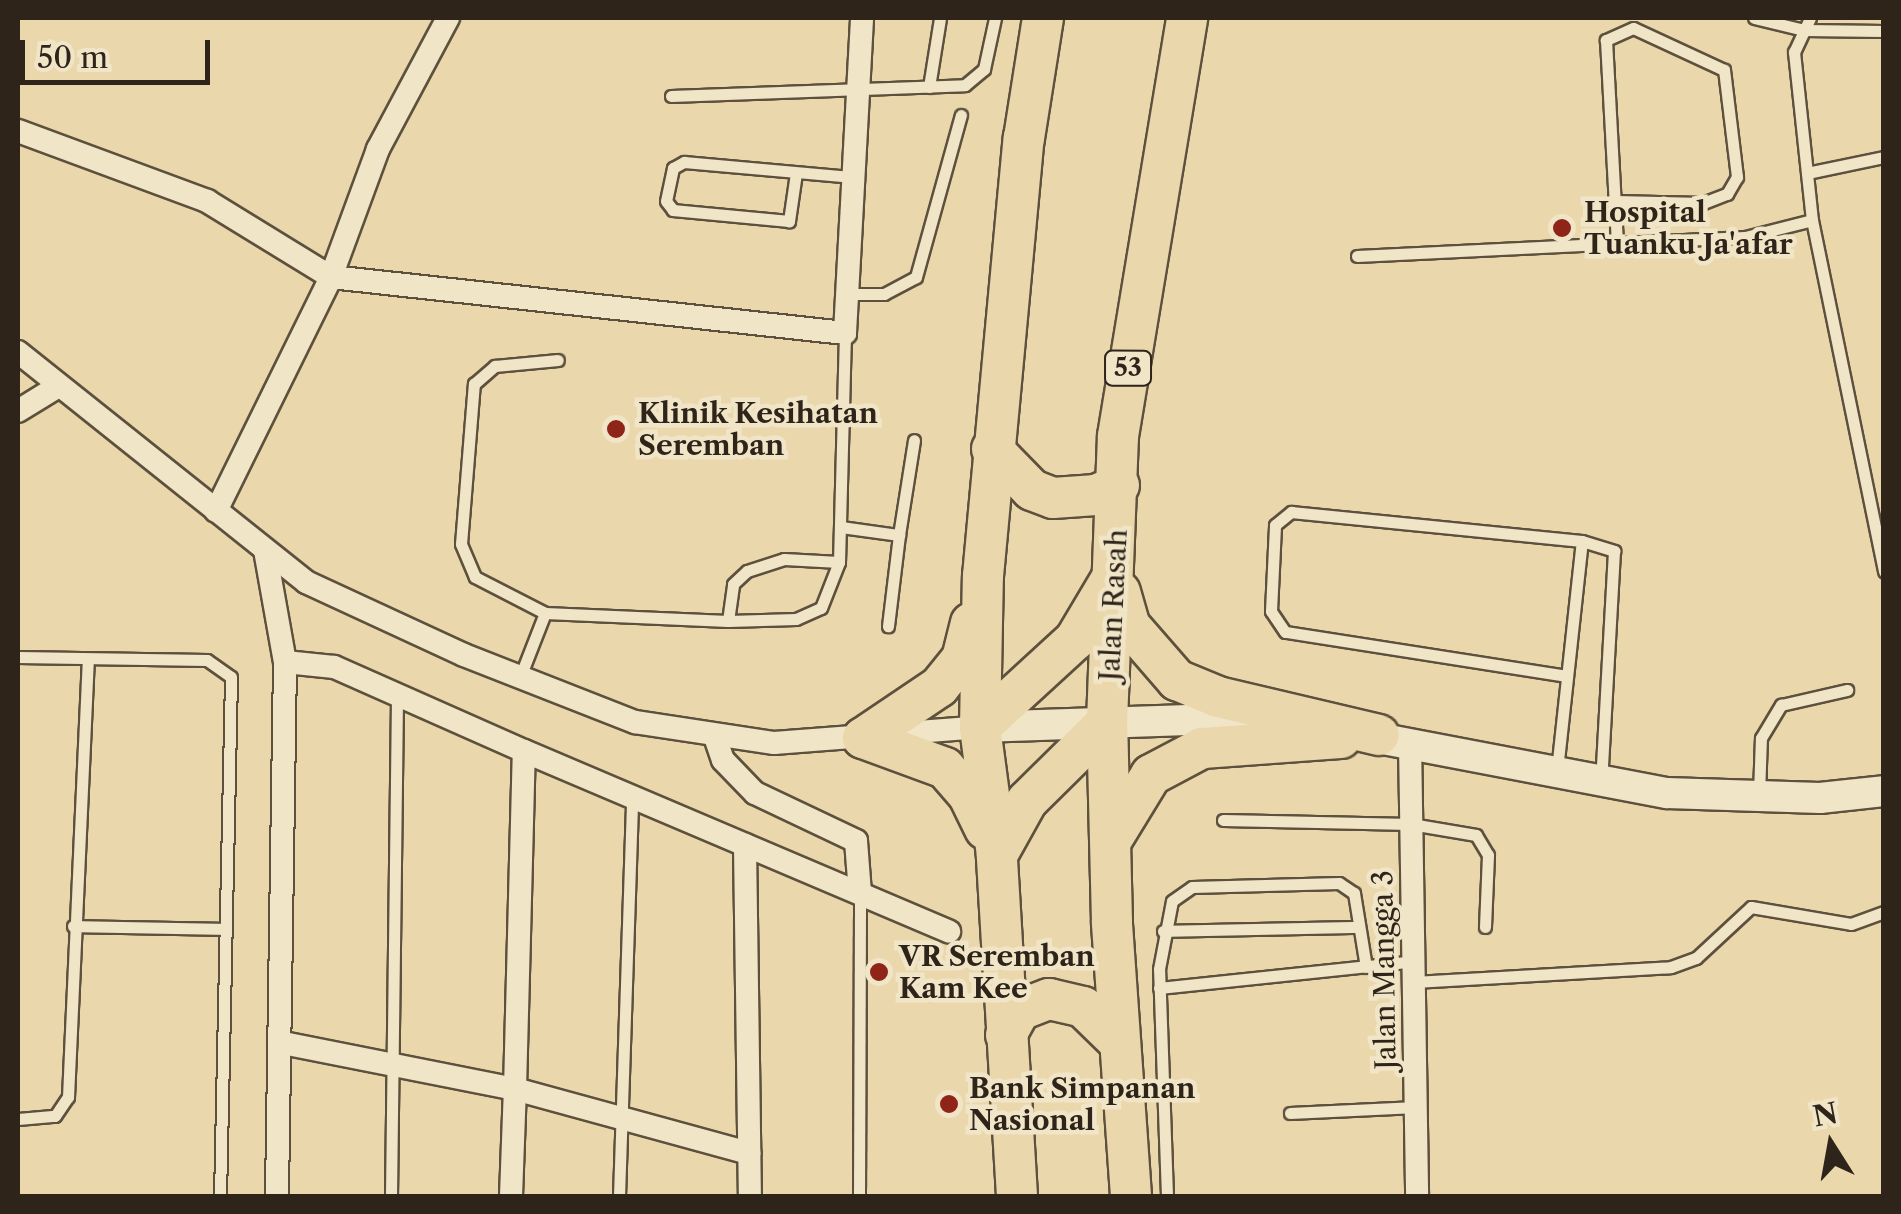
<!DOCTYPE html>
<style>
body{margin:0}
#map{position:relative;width:1901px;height:1214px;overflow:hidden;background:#ead7ab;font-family:"Libre Caslon Text",serif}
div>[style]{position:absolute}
.roads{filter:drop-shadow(2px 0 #5d513e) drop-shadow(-2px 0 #5d513e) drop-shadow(0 2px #5d513e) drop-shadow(0 -2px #5d513e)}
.service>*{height:11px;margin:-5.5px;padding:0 5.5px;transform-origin:5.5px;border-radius:5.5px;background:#f1e5c8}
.minor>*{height:22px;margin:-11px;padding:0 11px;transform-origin:11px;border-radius:11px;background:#f1e5c8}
.tertiary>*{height:30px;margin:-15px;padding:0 15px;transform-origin:15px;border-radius:15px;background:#f1e5c8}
.trunk>*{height:40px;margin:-20px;padding:0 20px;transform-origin:20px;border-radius:20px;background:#ead7ab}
.dots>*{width:28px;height:28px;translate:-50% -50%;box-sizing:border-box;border:5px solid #f1e5c8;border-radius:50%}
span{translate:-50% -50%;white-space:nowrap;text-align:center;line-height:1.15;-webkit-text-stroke:9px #f1e5c8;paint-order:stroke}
.shield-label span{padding:2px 8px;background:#f1e5c8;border:2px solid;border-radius:8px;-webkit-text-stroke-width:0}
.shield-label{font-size:25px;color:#2e241a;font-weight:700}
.poi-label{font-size:28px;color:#2e241a;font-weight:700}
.left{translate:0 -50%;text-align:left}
.street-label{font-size:28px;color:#2e241a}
.frame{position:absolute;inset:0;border:20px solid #2e241a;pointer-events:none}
.north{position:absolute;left:1781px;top:1094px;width:100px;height:100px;-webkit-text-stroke:8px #f1e5c8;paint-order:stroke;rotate:349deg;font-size:28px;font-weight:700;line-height:40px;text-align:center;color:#2e241a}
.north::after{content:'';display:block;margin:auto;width:35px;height:45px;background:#2e241a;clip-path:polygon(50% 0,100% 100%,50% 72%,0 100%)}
.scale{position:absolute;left:20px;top:40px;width:190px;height:45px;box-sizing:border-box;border:5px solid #2e241a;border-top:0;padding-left:12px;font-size:30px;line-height:35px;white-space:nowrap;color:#2e241a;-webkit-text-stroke:8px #f1e5c8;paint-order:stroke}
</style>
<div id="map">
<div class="roads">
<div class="service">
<i style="left:1754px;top:18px;width:51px;rotate:13.5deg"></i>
<i style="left:1804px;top:30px;width:80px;rotate:0.7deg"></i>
<i style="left:1810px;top:18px;width:38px;rotate:115deg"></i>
<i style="left:1794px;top:52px;width:169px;rotate:83.9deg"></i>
<i style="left:1812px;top:220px;width:359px;rotate:78.4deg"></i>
<i style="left:929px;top:87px;width:70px;rotate:-80.9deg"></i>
<i style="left:671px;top:96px;width:294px;rotate:-2.1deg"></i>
<i style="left:965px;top:85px;width:25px;rotate:-40deg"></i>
<i style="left:984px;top:69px;width:52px;rotate:-77.8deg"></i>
<i style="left:796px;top:173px;width:49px;rotate:98.3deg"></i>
<i style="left:789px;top:221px;width:117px;rotate:-174.6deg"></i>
<i style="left:673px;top:210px;width:11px;rotate:-128deg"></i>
<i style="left:666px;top:201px;width:34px;rotate:-78deg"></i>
<i style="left:673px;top:168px;width:13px;rotate:-29deg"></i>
<i style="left:684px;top:162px;width:170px;rotate:5.1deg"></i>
<i style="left:1807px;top:173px;width:79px;rotate:-11.7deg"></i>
<i style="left:1615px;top:201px;width:88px;rotate:1.3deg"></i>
<i style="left:1703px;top:203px;width:26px;rotate:-21deg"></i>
<i style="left:1727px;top:194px;width:20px;rotate:-60deg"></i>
<i style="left:1737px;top:177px;width:108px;rotate:-96.9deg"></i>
<i style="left:1724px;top:70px;width:100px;rotate:-155.2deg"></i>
<i style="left:1633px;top:28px;width:30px;rotate:156deg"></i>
<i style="left:1606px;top:40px;width:203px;rotate:86.9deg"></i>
<i style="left:1357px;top:256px;width:388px;rotate:-2.8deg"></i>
<i style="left:1745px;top:237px;width:69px;rotate:-14.2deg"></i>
<i style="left:848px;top:294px;width:36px"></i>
<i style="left:884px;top:294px;width:36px;rotate:-28deg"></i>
<i style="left:916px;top:277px;width:168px;rotate:-74.5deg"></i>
<i style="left:841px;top:527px;width:59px;rotate:7.9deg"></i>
<i style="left:899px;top:535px;width:92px;rotate:96.9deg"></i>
<i style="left:899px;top:535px;width:96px;rotate:-81deg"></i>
<i style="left:545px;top:613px;width:79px;rotate:-152.8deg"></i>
<i style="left:475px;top:577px;width:36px;rotate:-113deg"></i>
<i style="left:461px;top:544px;width:161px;rotate:-85.4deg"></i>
<i style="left:474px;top:384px;width:28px;rotate:-41deg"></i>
<i style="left:495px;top:366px;width:63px;rotate:-5.4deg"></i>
<i style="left:728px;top:621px;width:37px;rotate:-82deg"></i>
<i style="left:733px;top:584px;width:19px;rotate:-43deg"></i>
<i style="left:747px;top:571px;width:39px;rotate:-18deg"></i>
<i style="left:784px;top:559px;width:55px;rotate:3.1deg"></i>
<i style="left:18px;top:657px;width:189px;rotate:0.9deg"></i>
<i style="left:207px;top:660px;width:29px;rotate:35deg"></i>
<i style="left:231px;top:677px;width:519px;rotate:91.21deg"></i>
<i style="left:1567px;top:676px;width:285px;rotate:-171.1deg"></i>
<i style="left:1285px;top:632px;width:25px;rotate:-124deg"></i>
<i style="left:1271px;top:611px;width:86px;rotate:-87.3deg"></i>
<i style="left:1275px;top:525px;width:21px;rotate:-39deg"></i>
<i style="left:1291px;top:512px;width:292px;rotate:5.7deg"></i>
<i style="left:1582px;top:541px;width:34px;rotate:17deg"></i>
<i style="left:1614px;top:551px;width:229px;rotate:93.2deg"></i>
<i style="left:520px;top:677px;width:69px;rotate:-68.7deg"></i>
<i style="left:545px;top:613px;width:183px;rotate:2.5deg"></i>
<i style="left:728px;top:621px;width:68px;rotate:-1.7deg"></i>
<i style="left:796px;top:619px;width:27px;rotate:-24deg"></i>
<i style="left:821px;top:608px;width:49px;rotate:-68.6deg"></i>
<i style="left:839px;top:562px;width:229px;rotate:-88.5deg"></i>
<i style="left:1557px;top:770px;width:230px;rotate:-83.8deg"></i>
<i style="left:1759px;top:794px;width:56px;rotate:-88deg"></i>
<i style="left:1761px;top:738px;width:39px;rotate:-59deg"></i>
<i style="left:1781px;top:705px;width:68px;rotate:-12.8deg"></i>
<i style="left:1223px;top:820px;width:188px;rotate:1.2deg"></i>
<i style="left:1411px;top:824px;width:66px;rotate:9.6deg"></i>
<i style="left:1476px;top:835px;width:23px;rotate:59deg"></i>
<i style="left:1488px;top:855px;width:72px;rotate:92.4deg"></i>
<i style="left:73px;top:926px;width:151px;rotate:1.1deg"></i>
<i style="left:1163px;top:931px;width:196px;rotate:-1.2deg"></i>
<i style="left:1414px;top:982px;width:257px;rotate:-3.3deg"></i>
<i style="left:1671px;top:967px;width:27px;rotate:-20deg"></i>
<i style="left:1696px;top:958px;width:75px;rotate:-42.8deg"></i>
<i style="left:1751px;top:907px;width:101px;rotate:9.6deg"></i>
<i style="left:1851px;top:924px;width:35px;rotate:-20deg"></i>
<i style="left:1159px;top:988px;width:256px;rotate:-6deg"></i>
<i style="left:1290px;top:1113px;width:126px;rotate:-2.7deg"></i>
<i style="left:18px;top:1119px;width:37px;rotate:-5deg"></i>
<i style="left:55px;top:1116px;width:23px;rotate:-56deg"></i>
<i style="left:68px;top:1097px;width:438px;rotate:-87.4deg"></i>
<i style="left:391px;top:1196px;width:500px;rotate:-89.31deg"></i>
<i style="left:619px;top:1196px;width:399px;rotate:-88.1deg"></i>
<i style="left:859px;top:1196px;width:303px;rotate:-89.8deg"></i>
<i style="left:1167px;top:1196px;width:227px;rotate:-92deg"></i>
<i style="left:1159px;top:969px;width:69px;rotate:-79.2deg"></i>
<i style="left:1172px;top:901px;width:24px;rotate:-35deg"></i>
<i style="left:1192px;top:887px;width:147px;rotate:-1.6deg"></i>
<i style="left:1339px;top:883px;width:18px;rotate:34deg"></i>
<i style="left:1354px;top:893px;width:75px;rotate:80.8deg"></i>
</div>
<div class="minor">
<i style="left:18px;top:131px;width:202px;rotate:20.3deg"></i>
<i style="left:207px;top:201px;width:145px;rotate:31.5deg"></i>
<i style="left:331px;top:277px;width:517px;rotate:6.22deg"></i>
<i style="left:845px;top:333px;width:315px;rotate:-86.9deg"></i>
<i style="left:18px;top:352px;width:369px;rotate:38.6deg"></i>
<i style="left:306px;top:582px;width:174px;rotate:24.8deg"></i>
<i style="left:464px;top:655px;width:184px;rotate:21.4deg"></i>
<i style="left:635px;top:722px;width:141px;rotate:8.6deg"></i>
<i style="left:774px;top:743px;width:207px;rotate:-4.4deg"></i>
<i style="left:18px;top:411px;width:46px;rotate:-31.6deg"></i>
<i style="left:216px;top:511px;width:261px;rotate:-63.8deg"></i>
<i style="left:331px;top:277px;width:136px;rotate:-69.8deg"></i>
<i style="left:378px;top:149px;width:149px;rotate:-61.9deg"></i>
<i style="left:265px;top:550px;width:114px;rotate:79.9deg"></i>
<i style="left:285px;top:662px;width:534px;rotate:90.86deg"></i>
<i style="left:715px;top:737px;width:24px;rotate:71deg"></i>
<i style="left:723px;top:760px;width:46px;rotate:45.9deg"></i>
<i style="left:755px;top:793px;width:112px;rotate:25.4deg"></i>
<i style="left:856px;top:841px;width:52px;rotate:85.6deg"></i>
<i style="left:1410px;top:742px;width:454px;rotate:89.1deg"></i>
<i style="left:524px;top:751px;width:462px;rotate:23deg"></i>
<i style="left:745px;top:845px;width:351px;rotate:89.2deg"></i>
<i style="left:283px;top:1043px;width:237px;rotate:11.2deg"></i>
<i style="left:515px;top:1089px;width:338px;rotate:-88.5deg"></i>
<i style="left:524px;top:751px;width:208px;rotate:-156.1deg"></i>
<i style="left:334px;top:667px;width:49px;rotate:-174.2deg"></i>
<i style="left:511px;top:1196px;width:107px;rotate:-87.9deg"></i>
<i style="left:515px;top:1089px;width:243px;rotate:15.3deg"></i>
</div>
<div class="tertiary">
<i style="left:980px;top:727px;width:208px;rotate:-1.9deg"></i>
<i style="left:1188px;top:720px;width:98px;rotate:4.7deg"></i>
<i style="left:1357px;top:734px;width:316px;rotate:10.8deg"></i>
<i style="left:1667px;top:793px;width:153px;rotate:1.9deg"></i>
<i style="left:1820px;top:798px;width:64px;rotate:-6.2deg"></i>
</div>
<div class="trunk">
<i style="left:992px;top:449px;width:57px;rotate:45.7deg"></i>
<i style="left:1032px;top:490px;width:22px;rotate:21deg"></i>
<i style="left:1053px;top:498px;width:43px;rotate:-4deg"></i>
<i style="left:1096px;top:495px;width:25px;rotate:-23deg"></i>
<i style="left:1120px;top:592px;width:35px;rotate:74deg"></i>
<i style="left:1130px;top:626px;width:72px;rotate:49deg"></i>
<i style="left:1177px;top:680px;width:44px;rotate:22.5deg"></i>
<i style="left:1218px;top:697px;width:165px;rotate:13.3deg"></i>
<i style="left:980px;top:727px;width:129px;rotate:-42.5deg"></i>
<i style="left:1075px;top:640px;width:69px;rotate:-59.3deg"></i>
<i style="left:863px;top:738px;width:92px;rotate:-33.9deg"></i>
<i style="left:939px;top:687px;width:36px;rotate:-51deg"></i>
<i style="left:962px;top:659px;width:37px;rotate:-76deg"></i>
<i style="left:863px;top:738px;width:87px;rotate:20.1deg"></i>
<i style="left:945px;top:768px;width:35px;rotate:49deg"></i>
<i style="left:968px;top:794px;width:39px;rotate:64deg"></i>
<i style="left:1112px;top:839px;width:75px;rotate:-58.6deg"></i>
<i style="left:1151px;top:775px;width:58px;rotate:-27.9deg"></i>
<i style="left:1202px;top:748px;width:139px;rotate:-4.1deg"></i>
<i style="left:997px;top:855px;width:62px;rotate:-60.9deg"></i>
<i style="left:1027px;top:801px;width:112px;rotate:-44.6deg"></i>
<i style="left:1006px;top:1035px;width:29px;rotate:-61deg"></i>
<i style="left:1020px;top:1010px;width:31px;rotate:-21deg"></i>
<i style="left:1049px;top:999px;width:35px;rotate:13deg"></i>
<i style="left:1083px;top:1007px;width:49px;rotate:44.2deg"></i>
<i style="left:1017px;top:1196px;width:342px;rotate:-93.4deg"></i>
<i style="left:997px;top:855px;width:129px;rotate:-97.6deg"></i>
<i style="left:980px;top:727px;width:151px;rotate:-88.9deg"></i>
<i style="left:983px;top:576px;width:440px;rotate:-84.7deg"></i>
<i style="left:1024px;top:138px;width:121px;rotate:-81deg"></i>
<i style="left:1131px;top:1196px;width:275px;rotate:-94deg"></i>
<i style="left:1112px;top:922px;width:200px;rotate:-91.4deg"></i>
<i style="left:1107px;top:722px;width:286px;rotate:-87.8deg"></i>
<i style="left:1118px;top:436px;width:424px;rotate:-80.6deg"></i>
</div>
</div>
<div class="dots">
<i style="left:1562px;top:228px;background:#8f2418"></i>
<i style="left:616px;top:429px;background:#8f2418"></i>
<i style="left:879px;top:972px;background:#8f2418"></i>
<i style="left:949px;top:1104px;background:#8f2418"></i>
</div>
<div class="shield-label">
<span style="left:1128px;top:368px">53</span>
</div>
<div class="poi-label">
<span class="left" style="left:1584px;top:228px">Hospital<br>Tuanku Ja'afar</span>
<span class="left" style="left:638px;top:429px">Klinik Kesihatan<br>Seremban</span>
<span class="left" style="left:899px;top:972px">VR Seremban<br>Kam Kee</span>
<span class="left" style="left:969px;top:1104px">Bank Simpanan<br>Nasional</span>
</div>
<div class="street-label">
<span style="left:1113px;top:605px;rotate:-87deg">Jalan Rasah</span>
<span style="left:1384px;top:970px;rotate:-91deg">Jalan Mangga 3</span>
</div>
<div class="frame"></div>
<div class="north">N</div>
<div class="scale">50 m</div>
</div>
